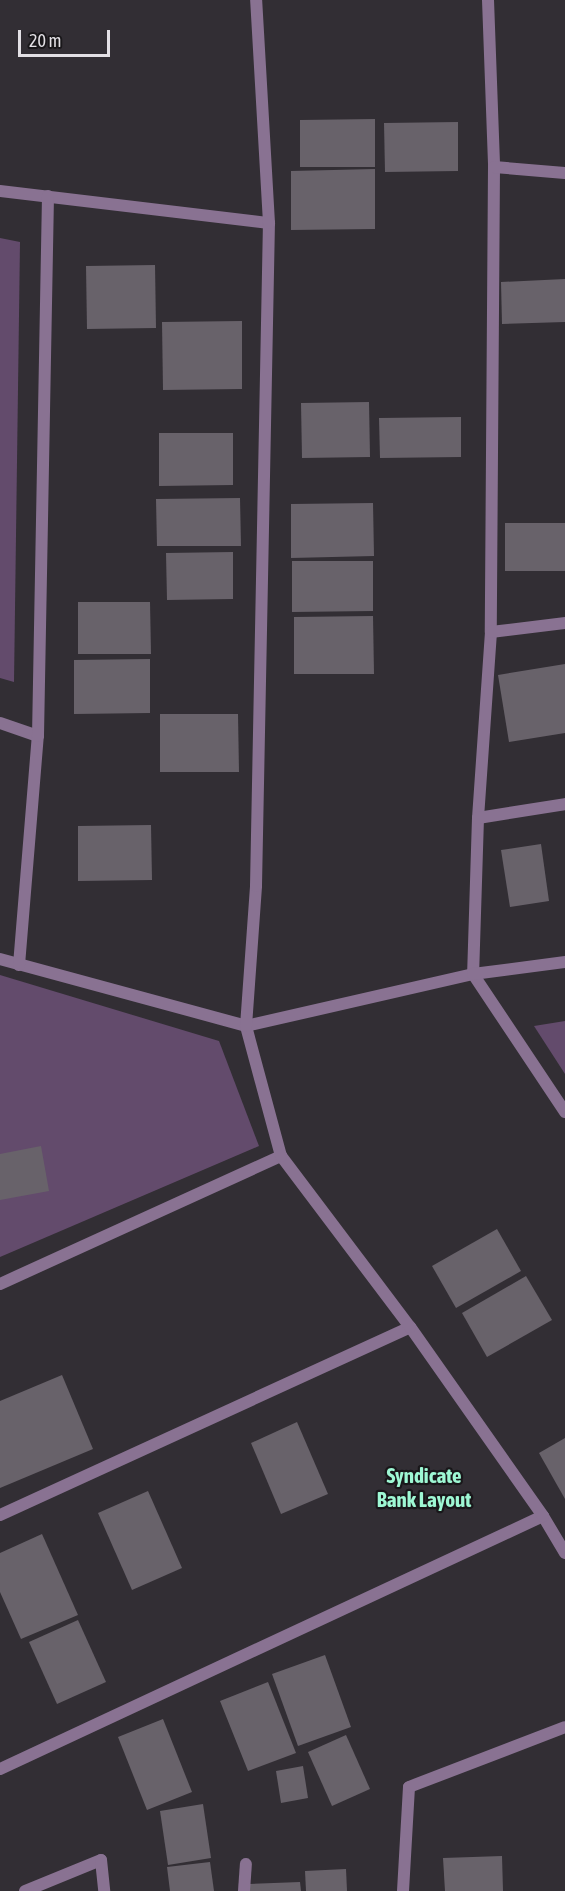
<!DOCTYPE html>
<style>
body{margin:0}
#map{position:relative;width:565px;height:1891px;overflow:hidden;background:#322e34;font-family:"Asap Condensed",sans-serif}
div>[style]{position:absolute}
.green>*{inset:0;background:#634b6c}
.building>*{inset:0;background:#68626a}
.street>*{height:12px;margin:-6px;padding:0 6px;transform-origin:6px;border-radius:6px;background:#897292}
span{translate:-50% -50%;white-space:nowrap;text-align:center;line-height:1.15;-webkit-text-stroke:4.5px #19171a;paint-order:stroke}
.neighbourhood-label{font-size:21px;color:#9ef8d4;font-weight:700}
.scale{position:absolute;left:18px;top:30px;width:92px;height:27px;box-sizing:border-box;border:3px solid #e3e0e5;border-top:0;padding-left:8px;font-size:18px;line-height:21px;white-space:nowrap;color:#e3e0e5;-webkit-text-stroke:4px #19171a;paint-order:stroke}
</style>
<div id="map">
<div class="green">
<i style="clip-path:polygon(0 238px,20px 242px,14px 682px,0 678px)"></i>
<i style="clip-path:polygon(0 975px,219px 1041px,259px 1146px,0 1257px)"></i>
<i style="clip-path:polygon(565px 1021px,565px 1074px,534px 1026px)"></i>
</div>
<div class="building">
<i style="clip-path:polygon(375px 119px,375px 167px,300px 167px,300px 120px)"></i>
<i style="clip-path:polygon(458px 122px,458px 171px,385px 172px,384px 123px)"></i>
<i style="clip-path:polygon(375px 169px,375px 229px,291px 230px,291px 171px)"></i>
<i style="clip-path:polygon(155px 265px,156px 328px,87px 329px,86px 266px)"></i>
<i style="clip-path:polygon(565px 279px,565px 322px,502px 324px,501px 282px)"></i>
<i style="clip-path:polygon(242px 321px,242px 389px,163px 390px,162px 322px)"></i>
<i style="clip-path:polygon(369px 402px,370px 457px,302px 458px,301px 403px)"></i>
<i style="clip-path:polygon(461px 417px,461px 457px,380px 458px,379px 418px)"></i>
<i style="clip-path:polygon(159px 433px,233px 433px,233px 485px,159px 486px)"></i>
<i style="clip-path:polygon(240px 498px,241px 546px,157px 546px,156px 499px)"></i>
<i style="clip-path:polygon(373px 503px,374px 556px,291px 558px,291px 504px)"></i>
<i style="clip-path:polygon(505px 523px,565px 523px,565px 571px,505px 571px)"></i>
<i style="clip-path:polygon(233px 552px,233px 599px,167px 600px,166px 553px)"></i>
<i style="clip-path:polygon(292px 561px,373px 561px,373px 611px,292px 612px)"></i>
<i style="clip-path:polygon(78px 602px,150px 602px,151px 654px,78px 654px)"></i>
<i style="clip-path:polygon(373px 616px,374px 674px,294px 674px,294px 617px)"></i>
<i style="clip-path:polygon(150px 659px,150px 713px,74px 714px,74px 660px)"></i>
<i style="clip-path:polygon(565px 664px,565px 733px,509px 742px,498px 675px)"></i>
<i style="clip-path:polygon(160px 714px,238px 714px,239px 772px,160px 772px)"></i>
<i style="clip-path:polygon(151px 825px,152px 880px,78px 881px,78px 826px)"></i>
<i style="clip-path:polygon(541px 844px,549px 901px,510px 907px,501px 850px)"></i>
<i style="clip-path:polygon(41px 1146px,49px 1191px,0 1200px,0 1154px)"></i>
<i style="clip-path:polygon(497px 1229px,521px 1271px,456px 1308px,432px 1266px)"></i>
<i style="clip-path:polygon(526px 1276px,552px 1320px,487px 1357px,462px 1313px)"></i>
<i style="clip-path:polygon(62px 1375px,93px 1449px,0 1488px,0 1401px)"></i>
<i style="clip-path:polygon(297px 1422px,328px 1494px,281px 1514px,251px 1443px)"></i>
<i style="clip-path:polygon(565px 1438px,565px 1499px,539px 1453px)"></i>
<i style="clip-path:polygon(148px 1491px,182px 1568px,132px 1590px,98px 1513px)"></i>
<i style="clip-path:polygon(42px 1534px,78px 1615px,21px 1639px,0 1592px,0 1553px)"></i>
<i style="clip-path:polygon(78px 1620px,106px 1682px,57px 1704px,29px 1642px)"></i>
<i style="clip-path:polygon(325px 1655px,351px 1727px,298px 1746px,272px 1674px)"></i>
<i style="clip-path:polygon(268px 1682px,296px 1753px,248px 1771px,220px 1701px)"></i>
<i style="clip-path:polygon(163px 1719px,192px 1792px,147px 1810px,118px 1737px)"></i>
<i style="clip-path:polygon(346px 1735px,370px 1789px,332px 1806px,308px 1752px)"></i>
<i style="clip-path:polygon(303px 1766px,308px 1798px,281px 1803px,276px 1771px)"></i>
<i style="clip-path:polygon(203px 1804px,211px 1858px,168px 1865px,160px 1811px)"></i>
<i style="clip-path:polygon(502px 1856px,503px 1891px,445px 1891px,443px 1858px)"></i>
<i style="clip-path:polygon(210px 1862px,214px 1891px,170px 1891px,167px 1867px)"></i>
<i style="clip-path:polygon(346px 1869px,347px 1891px,306px 1891px,305px 1871px)"></i>
<i style="clip-path:polygon(300px 1882px,301px 1891px,249px 1891px,249px 1884px)"></i>
</div>
<div class="street">
<i style="left:488px;top:0;width:167px;rotate:87.9deg"></i>
<i style="left:494px;top:167px;width:465px;rotate:90.4deg"></i>
<i style="left:491px;top:632px;width:186px;rotate:94deg"></i>
<i style="left:478px;top:818px;width:156px;rotate:91.8deg"></i>
<i style="left:473px;top:974px;width:166px;rotate:56.3deg"></i>
<i style="left:494px;top:167px;width:71px;rotate:4.8deg"></i>
<i style="left:0;top:191px;width:271px;rotate:6.8deg"></i>
<i style="left:491px;top:632px;width:75px;rotate:-6.9deg"></i>
<i style="left:0;top:723px;width:40px;rotate:18.9deg"></i>
<i style="left:478px;top:818px;width:88px;rotate:-9.1deg"></i>
<i style="left:0;top:959px;width:255px;rotate:15.2deg"></i>
<i style="left:246px;top:1026px;width:233px;rotate:-12.9deg"></i>
<i style="left:473px;top:974px;width:93px;rotate:-7.4deg"></i>
<i style="left:19px;top:965px;width:230px;rotate:-85.3deg"></i>
<i style="left:38px;top:736px;width:540px;rotate:-88.94deg"></i>
<i style="left:0;top:1284px;width:309px;rotate:-24.5deg"></i>
<i style="left:0;top:1515px;width:451px;rotate:-24.6deg"></i>
<i style="left:543px;top:1516px;width:43px;rotate:59.3deg"></i>
<i style="left:0;top:1769px;width:599px;rotate:-24.98deg"></i>
<i style="left:543px;top:1516px;width:231px;rotate:-125.1deg"></i>
<i style="left:410px;top:1327px;width:214px;rotate:-127deg"></i>
<i style="left:281px;top:1156px;width:135px;rotate:-105.1deg"></i>
<i style="left:246px;top:1026px;width:140px;rotate:-85.9deg"></i>
<i style="left:256px;top:886px;width:663px;rotate:-88.88deg"></i>
<i style="left:269px;top:223px;width:223px;rotate:-93.3deg"></i>
<i style="left:25px;top:1891px;width:82px;rotate:-22.2deg"></i>
<i style="left:101px;top:1860px;width:31px;rotate:84deg"></i>
<i style="left:244px;top:1891px;width:27px;rotate:-86deg"></i>
<i style="left:403px;top:1891px;width:104px;rotate:-86.7deg"></i>
<i style="left:409px;top:1787px;width:167px;rotate:-21deg"></i>
</div>
<div class="neighbourhood-label">
<span style="left:424px;top:1487px">Syndicate<br>Bank Layout</span>
</div>
<div class="scale">20 m</div>
</div>
